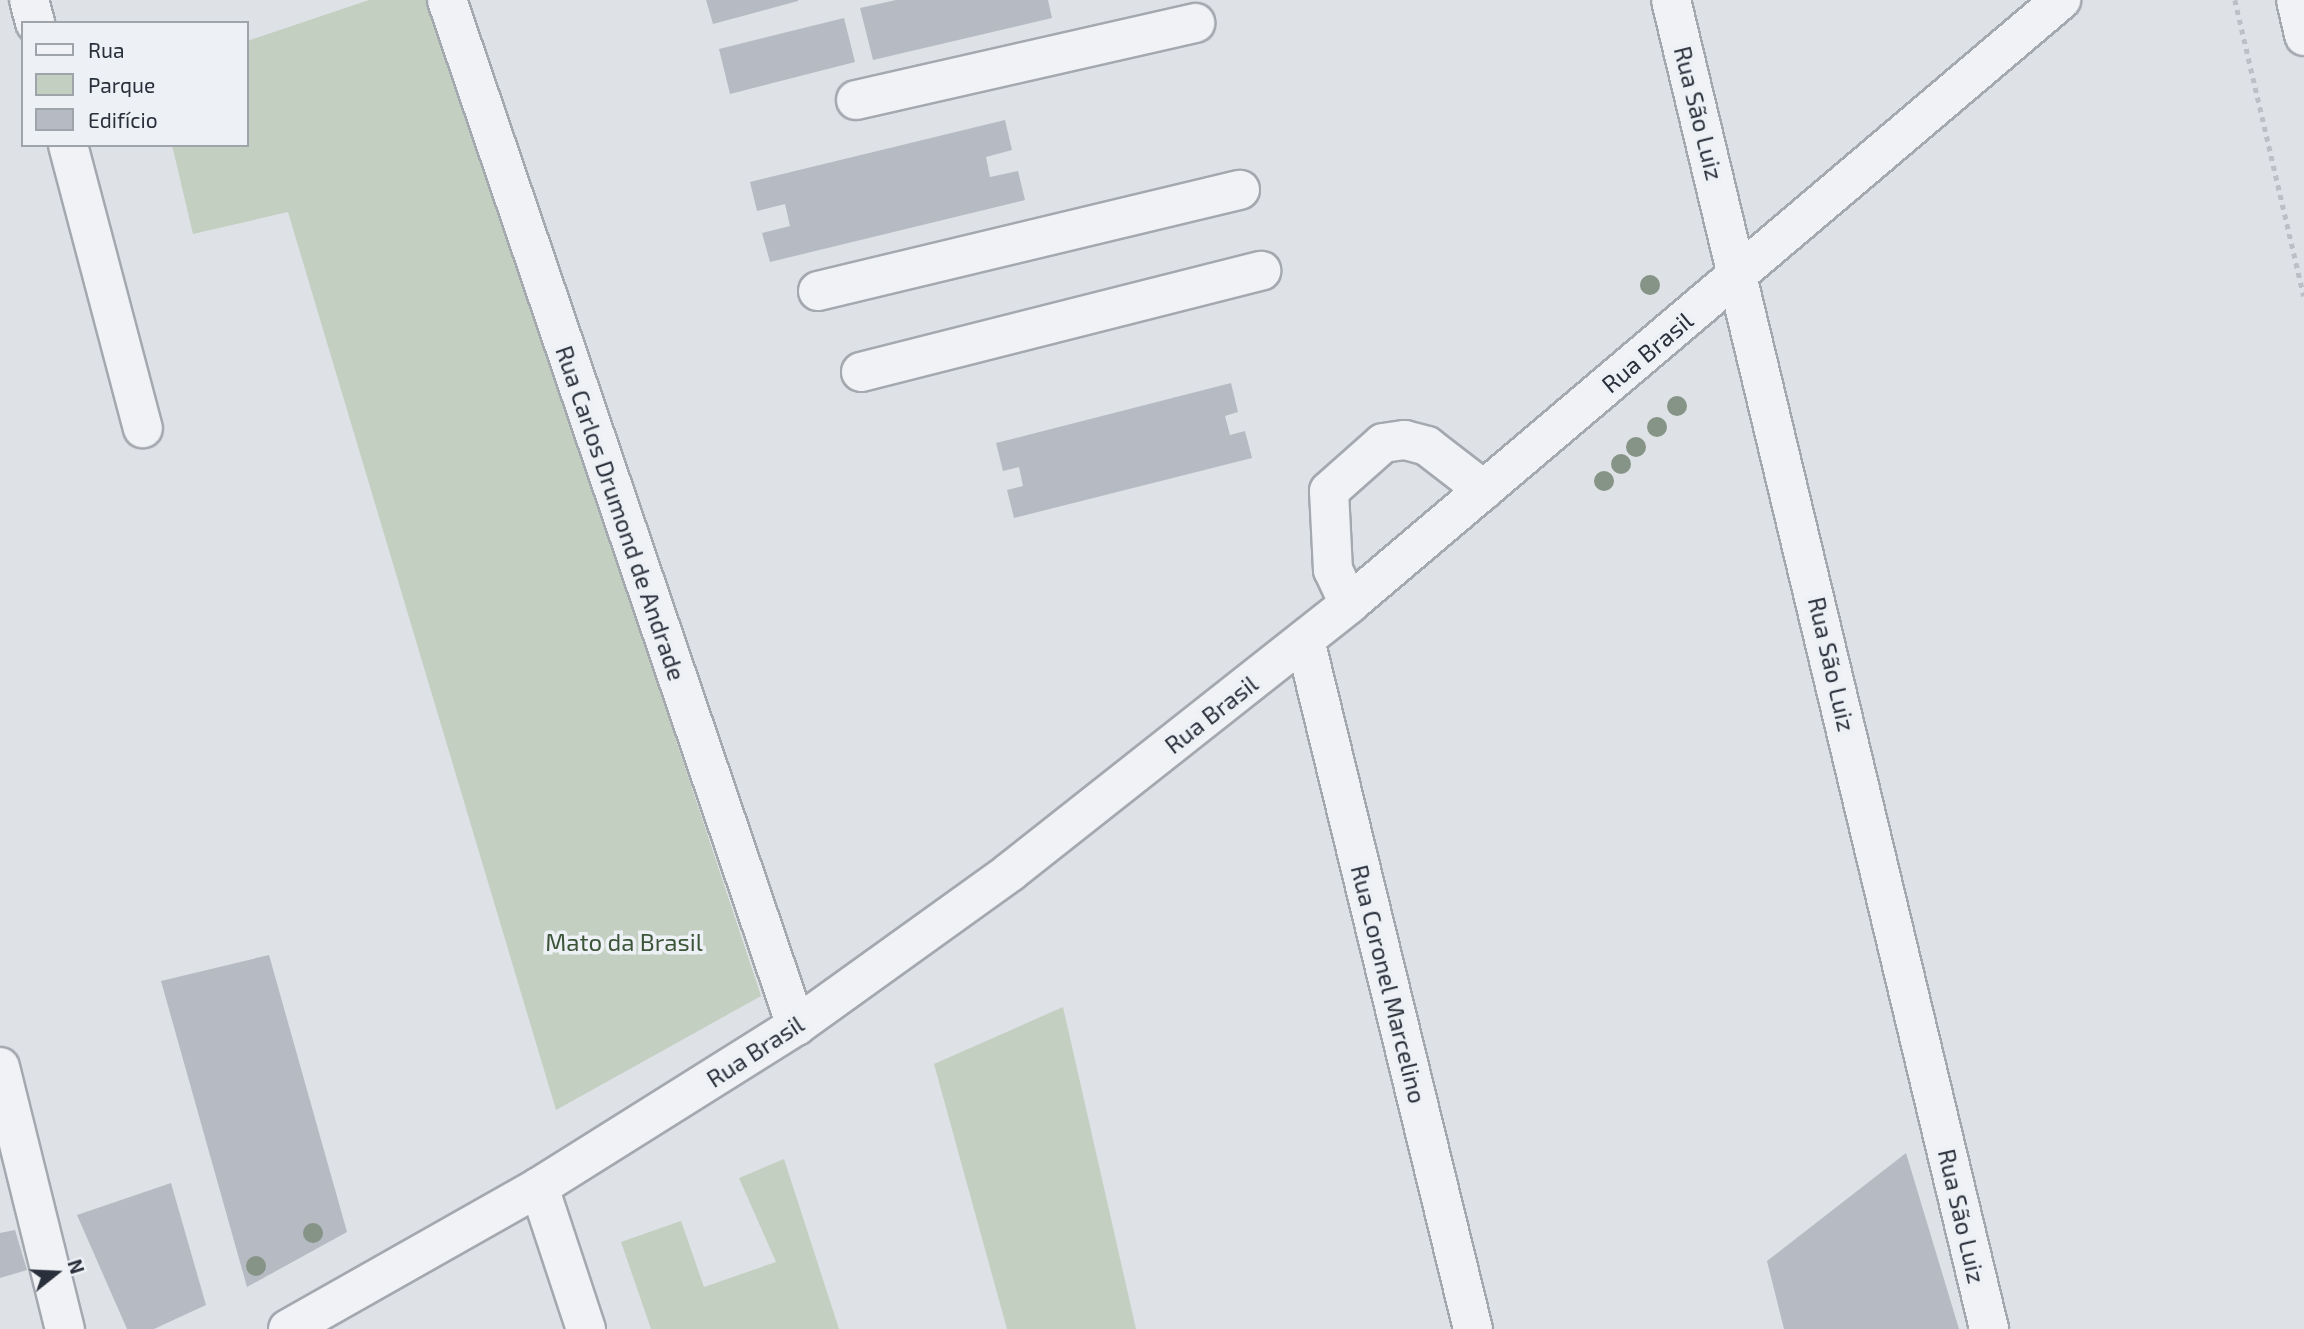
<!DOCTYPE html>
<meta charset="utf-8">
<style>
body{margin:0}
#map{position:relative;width:2304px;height:1329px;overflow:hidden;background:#dee1e6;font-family:"Exo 2",sans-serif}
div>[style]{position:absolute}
.green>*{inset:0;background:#c3cfc0}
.building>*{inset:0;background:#b6bac2}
.path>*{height:4.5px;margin-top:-2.25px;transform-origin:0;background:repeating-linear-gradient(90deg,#bcbfc5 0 5px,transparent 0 10px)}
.roads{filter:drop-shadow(2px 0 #a4a8af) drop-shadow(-2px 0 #a4a8af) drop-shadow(0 2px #a4a8af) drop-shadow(0 -2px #a4a8af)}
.minor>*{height:38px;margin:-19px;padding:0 19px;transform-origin:19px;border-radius:19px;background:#f0f2f5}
.trees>*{width:20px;height:20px;margin:-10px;border-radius:50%;background:#859486}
span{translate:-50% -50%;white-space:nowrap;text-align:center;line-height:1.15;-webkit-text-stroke:7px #edf0f4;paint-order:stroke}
.street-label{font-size:24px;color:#292f3b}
.park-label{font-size:24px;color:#3c5538}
.legend{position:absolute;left:21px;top:21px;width:228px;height:126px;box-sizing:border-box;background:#edf0f4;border:2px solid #9fa3aa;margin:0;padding:9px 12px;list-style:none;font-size:21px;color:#292f3b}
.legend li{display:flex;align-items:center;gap:14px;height:35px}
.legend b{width:35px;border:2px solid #9fa3aa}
.north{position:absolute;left:21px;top:1238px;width:70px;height:70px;-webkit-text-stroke:5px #edf0f4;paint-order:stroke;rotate:72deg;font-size:19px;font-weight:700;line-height:28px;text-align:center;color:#292f3b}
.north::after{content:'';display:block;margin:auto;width:24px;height:32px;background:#292f3b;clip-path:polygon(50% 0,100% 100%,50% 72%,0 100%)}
</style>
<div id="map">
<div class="green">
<i style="clip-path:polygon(369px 0,430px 0,761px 996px,556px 1110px,288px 212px,193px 234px,172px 145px,247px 145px,247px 41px)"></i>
<i style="clip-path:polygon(1063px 1007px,1136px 1329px,1007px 1329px,934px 1064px)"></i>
<i style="clip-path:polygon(784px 1159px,839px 1329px,651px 1329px,621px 1242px,681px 1221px,704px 1287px,776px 1262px,739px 1178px)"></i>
</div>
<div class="building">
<i style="clip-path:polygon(706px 0,798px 0,798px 1px,713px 24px)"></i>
<i style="clip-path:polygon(896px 0,1048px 0,1052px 18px,873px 60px,860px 8px)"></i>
<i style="clip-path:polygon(844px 18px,855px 62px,730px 94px,719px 49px)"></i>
<i style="clip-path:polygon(1005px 120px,1012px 150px,986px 157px,990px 177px,1018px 171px,1025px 200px,770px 262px,762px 233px,790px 226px,785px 204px,757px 211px,750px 182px)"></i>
<i style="clip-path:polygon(1231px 383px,1238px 412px,1225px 416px,1230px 435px,1245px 431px,1252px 458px,1014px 518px,1007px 490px,1023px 486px,1019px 467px,1003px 471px,996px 443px)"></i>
<i style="clip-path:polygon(269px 955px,347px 1232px,247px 1287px,161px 981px)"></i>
<i style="clip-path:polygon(1906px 1153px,1959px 1329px,1784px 1329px,1767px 1261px)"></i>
<i style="clip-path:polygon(171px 1183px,206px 1305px,154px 1329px,127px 1329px,77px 1215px)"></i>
<i style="clip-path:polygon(15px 1230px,27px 1270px,0 1278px,0 1233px)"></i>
</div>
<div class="path">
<i style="left:2235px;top:0;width:304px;rotate:76.9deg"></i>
</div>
<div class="roads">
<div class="minor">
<i style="left:29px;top:0;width:24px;rotate:75deg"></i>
<i style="left:447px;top:0;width:1084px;rotate:71.21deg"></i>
<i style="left:1671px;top:0;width:1367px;rotate:76.54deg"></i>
<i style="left:2296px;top:0;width:37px;rotate:77deg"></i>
<i style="left:856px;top:100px;width:348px;rotate:-12.8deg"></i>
<i style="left:68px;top:145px;width:293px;rotate:75.2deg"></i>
<i style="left:818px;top:291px;width:434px;rotate:-13.5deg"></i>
<i style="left:861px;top:372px;width:413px;rotate:-14.2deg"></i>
<i style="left:1349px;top:604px;width:38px;rotate:-115deg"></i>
<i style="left:1333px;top:570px;width:79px;rotate:-92.9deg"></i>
<i style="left:1329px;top:491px;width:72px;rotate:-41.6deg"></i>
<i style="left:1383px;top:443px;width:22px;rotate:-8deg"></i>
<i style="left:1405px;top:440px;width:23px;rotate:15deg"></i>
<i style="left:1427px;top:446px;width:72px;rotate:37.7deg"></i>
<i style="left:1305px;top:640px;width:709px;rotate:76.3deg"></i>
<i style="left:0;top:1067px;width:270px;rotate:76.1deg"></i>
<i style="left:539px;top:1187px;width:150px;rotate:71.7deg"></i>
<i style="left:288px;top:1329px;width:288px;rotate:-29.5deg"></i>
<i style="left:539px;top:1187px;width:303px;rotate:-32.1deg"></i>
<i style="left:796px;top:1026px;width:264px;rotate:-35.7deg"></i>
<i style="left:1010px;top:872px;width:432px;rotate:-38.3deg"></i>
<i style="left:1349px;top:604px;width:934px;rotate:-40.31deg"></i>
</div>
</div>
<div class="trees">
<i style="left:1650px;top:285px"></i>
<i style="left:1677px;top:406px"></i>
<i style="left:1657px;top:427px"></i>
<i style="left:1636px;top:447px"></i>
<i style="left:1621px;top:464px"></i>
<i style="left:1604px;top:481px"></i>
<i style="left:313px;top:1233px"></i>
<i style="left:256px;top:1266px"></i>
</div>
<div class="street-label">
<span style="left:1699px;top:113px;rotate:76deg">Rua São Luiz</span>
<span style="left:1647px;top:352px;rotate:-40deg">Rua Brasil</span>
<span style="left:621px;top:513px;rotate:71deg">Rua Carlos Drumond de Andrade</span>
<span style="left:1832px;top:664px;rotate:77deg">Rua São Luiz</span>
<span style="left:1211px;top:714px;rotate:-38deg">Rua Brasil</span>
<span style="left:1389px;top:984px;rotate:76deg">Rua Coronel Marcelino</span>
<span style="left:755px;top:1051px;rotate:-33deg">Rua Brasil</span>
<span style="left:1962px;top:1216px;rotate:77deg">Rua São Luiz</span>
</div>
<div class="park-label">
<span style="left:624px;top:942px">Mato da Brasil</span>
</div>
<ul class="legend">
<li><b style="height:9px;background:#f0f2f5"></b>Rua</li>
<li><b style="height:19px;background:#c3cfc0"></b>Parque</li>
<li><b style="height:19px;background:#b6bac2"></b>Edifício</li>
</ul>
<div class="north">N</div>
</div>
